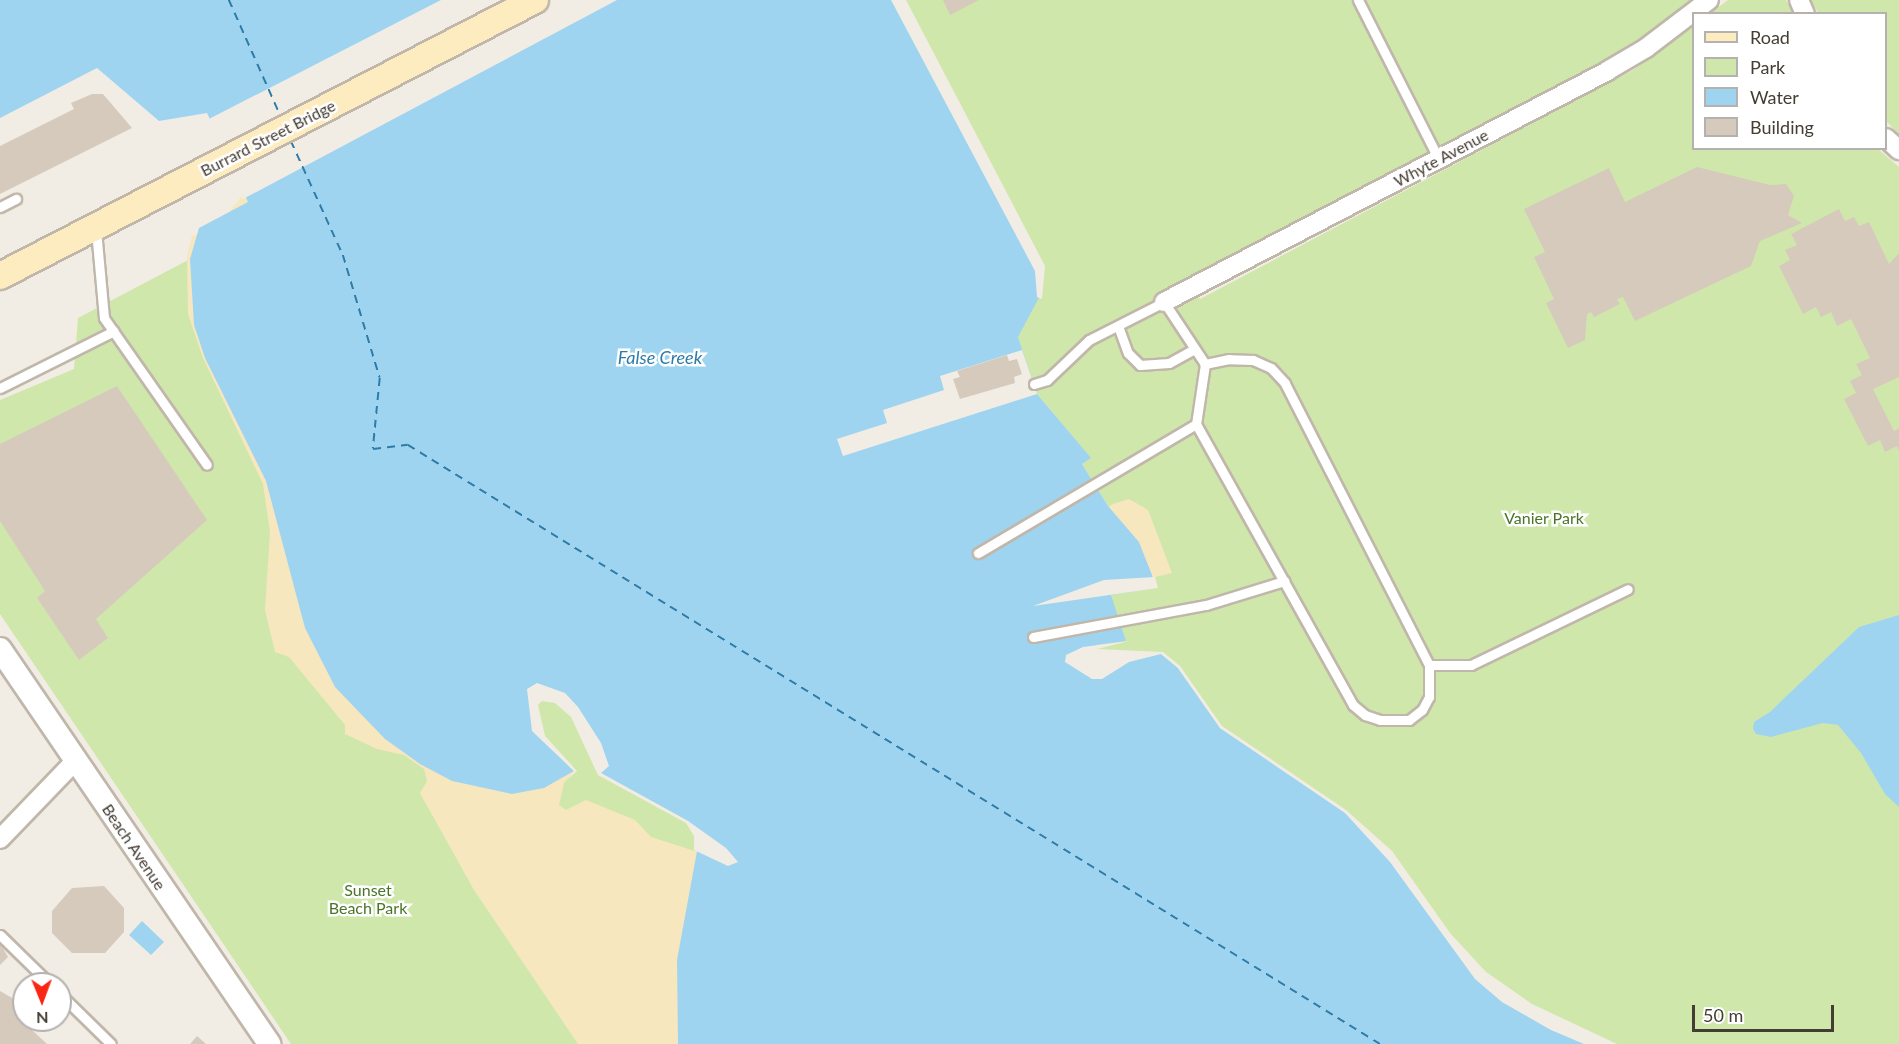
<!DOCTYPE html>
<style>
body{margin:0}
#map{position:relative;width:1899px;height:1044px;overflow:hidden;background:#f2ede4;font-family:Lato,sans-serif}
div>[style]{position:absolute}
.green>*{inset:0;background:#d0e7ac}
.sand>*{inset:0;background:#f7e7be}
.water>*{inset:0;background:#9fd4f0}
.pier>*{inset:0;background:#f2ede4}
.ferry>*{height:1.5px;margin-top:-0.75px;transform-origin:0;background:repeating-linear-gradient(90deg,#2d7ba7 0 8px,transparent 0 14px)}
.building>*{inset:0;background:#d6cabc}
.roads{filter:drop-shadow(2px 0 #c0b7aa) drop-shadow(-2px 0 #c0b7aa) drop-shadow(0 2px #c0b7aa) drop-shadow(0 -2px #c0b7aa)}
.service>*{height:9px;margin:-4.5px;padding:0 4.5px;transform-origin:4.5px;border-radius:4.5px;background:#fff}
.minor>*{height:18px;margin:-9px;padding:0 9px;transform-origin:9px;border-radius:9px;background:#fff}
.tertiary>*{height:22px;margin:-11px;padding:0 11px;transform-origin:11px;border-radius:11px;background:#fff}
.secondary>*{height:26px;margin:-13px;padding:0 13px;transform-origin:13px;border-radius:13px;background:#feecc1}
span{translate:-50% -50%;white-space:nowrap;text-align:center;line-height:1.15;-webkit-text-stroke:5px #fff;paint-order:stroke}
.street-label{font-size:16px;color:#443d34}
.park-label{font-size:16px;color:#4a7528}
.water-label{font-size:18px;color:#2d7ba7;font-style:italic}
.legend{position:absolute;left:1692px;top:12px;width:195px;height:138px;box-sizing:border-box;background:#fff;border:2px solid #b4b1ae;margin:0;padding:8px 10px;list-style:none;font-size:18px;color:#443d34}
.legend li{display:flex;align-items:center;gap:12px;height:30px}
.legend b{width:30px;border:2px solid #b4b1ae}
.north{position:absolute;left:12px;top:972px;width:60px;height:60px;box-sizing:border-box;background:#fff;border:2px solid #b4b1ae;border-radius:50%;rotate:179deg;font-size:16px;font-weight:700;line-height:24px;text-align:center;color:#443d34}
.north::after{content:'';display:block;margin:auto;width:21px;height:27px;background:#fa2613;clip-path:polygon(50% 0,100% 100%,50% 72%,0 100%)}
.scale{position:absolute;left:1692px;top:1005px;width:142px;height:27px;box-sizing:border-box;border:3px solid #443d34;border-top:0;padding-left:8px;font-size:18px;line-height:21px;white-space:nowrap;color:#443d34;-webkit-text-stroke:4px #fff;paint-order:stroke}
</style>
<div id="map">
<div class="green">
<i style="clip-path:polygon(903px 0,1692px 0,1622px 52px,1185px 279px,1200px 299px,1633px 70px,1693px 27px,1694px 148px,1878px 149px,1899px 167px,1899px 1044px,1614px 1044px,1531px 1006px,1484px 974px,1220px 728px,1129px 656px,1094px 650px,1126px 524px,1108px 506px,1082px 464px,1090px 458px,1037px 394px)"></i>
<i style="clip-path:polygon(1728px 0,1786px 0,1793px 13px,1711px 13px)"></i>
<i style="clip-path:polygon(1811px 0,1899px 0,1899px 134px,1886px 121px,1886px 14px,1818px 13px)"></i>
<i style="clip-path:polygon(190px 259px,542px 737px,535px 705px,541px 698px,557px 700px,688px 821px,697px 835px,678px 1044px,291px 1044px,0 614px,0 400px,74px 369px,78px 318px)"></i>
</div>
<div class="sand">
<i style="clip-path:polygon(244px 193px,532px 731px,574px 771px,564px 783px,559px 805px,566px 810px,586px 800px,635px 820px,651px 837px,707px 855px,785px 1044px,578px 1044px,474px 890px,420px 793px,427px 781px,424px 769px,404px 755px,377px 749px,345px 734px,345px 725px,289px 657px,275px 652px,265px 610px,270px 532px,263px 484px,203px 358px,188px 314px,187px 255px,192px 236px,218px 226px)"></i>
<i style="clip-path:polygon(1129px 499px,1148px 510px,1172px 573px,1147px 579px,1016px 562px,1113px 504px)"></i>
</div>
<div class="water">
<i style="clip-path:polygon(0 0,903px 0,1042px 267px,1042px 292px,1018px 337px,1037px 394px,1091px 458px,1082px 464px,1108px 506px,1139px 542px,1152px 575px,1155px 588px,1111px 595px,1126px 641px,1096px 645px,1096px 653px,1161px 654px,1178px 668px,1220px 728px,1345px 812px,1390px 853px,1447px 935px,1484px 974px,1531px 1006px,1614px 1044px,678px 1044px,677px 960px,697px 851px,697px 835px,688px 821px,600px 773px,573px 715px,549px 697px,537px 701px,538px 724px,548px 745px,574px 771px,544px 788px,512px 794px,452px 781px,420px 764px,385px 739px,335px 687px,305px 628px,266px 481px,205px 358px,194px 325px,190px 259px,199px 228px,248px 202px,207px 113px,159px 121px,97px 68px,0 118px)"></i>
<i style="clip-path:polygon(1899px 615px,1899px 807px,1885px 794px,1861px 753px,1838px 725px,1823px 723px,1771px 737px,1756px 734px,1753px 729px,1754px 722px,1770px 712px,1859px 627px)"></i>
<i style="clip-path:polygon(142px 921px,164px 942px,151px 955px,129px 935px)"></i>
</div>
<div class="pier">
<i style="clip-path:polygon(441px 0,617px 0,243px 199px,207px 120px)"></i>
<i style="clip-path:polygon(891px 0,906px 0,1045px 266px,1042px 299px,1037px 297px,1035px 271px)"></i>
<i style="clip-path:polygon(1022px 350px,1037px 394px,843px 456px,837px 439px,887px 423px,883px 410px,944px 390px,940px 376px)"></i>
<i style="clip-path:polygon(1155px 577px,1158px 588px,1033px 606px,1104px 580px)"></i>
<i style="clip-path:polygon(1129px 641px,1097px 649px,1163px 652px,1180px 666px,1222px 726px,1346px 810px,1392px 851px,1450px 933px,1486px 972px,1532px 1004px,1617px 1044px,1584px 1044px,1551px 1030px,1502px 1002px,1475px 979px,1390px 862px,1345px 813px,1220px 728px,1178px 668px,1161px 654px,1129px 662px,1102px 679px,1092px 679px,1065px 662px,1066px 655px,1083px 647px)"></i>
<i style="clip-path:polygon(537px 683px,565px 693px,578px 707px,601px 743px,609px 766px,601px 773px,688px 821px,726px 848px,738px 862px,728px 866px,694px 850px,694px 836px,686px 823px,598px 775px,571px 717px,555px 703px,542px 701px,538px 705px,545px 736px,577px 771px,567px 780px,574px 771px,532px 731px,527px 689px)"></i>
</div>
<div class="ferry">
<i style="left:229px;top:0;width:128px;rotate:66deg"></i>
<i style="left:291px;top:141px;width:125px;rotate:65.5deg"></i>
<i style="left:343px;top:255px;width:128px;rotate:73.3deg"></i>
<i style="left:380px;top:378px;width:71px;rotate:95.6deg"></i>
<i style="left:373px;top:449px;width:35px;rotate:-7deg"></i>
<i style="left:408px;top:445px;width:1142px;rotate:31.64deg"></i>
</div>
<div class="building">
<i style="clip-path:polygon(943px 0,979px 0,950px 15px)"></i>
<i style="clip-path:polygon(92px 94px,103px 94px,132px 128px,0 194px,0 146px,74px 109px,71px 103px)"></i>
<i style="clip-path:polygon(1697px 167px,1770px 185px,1786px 184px,1794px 196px,1788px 215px,1802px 223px,1760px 241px,1751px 266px,1635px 321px,1623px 297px,1617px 299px,1620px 304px,1594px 317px,1591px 312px,1587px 314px,1585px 340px,1568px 348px,1546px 303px,1554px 299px,1534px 257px,1545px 252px,1524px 209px,1609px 168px,1625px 202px)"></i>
<i style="clip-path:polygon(1839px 209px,1845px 221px,1854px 217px,1859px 226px,1869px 222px,1889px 264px,1899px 253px,1899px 377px,1873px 389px,1894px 431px,1899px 428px,1899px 451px,1897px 446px,1885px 452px,1880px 440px,1868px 446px,1844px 399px,1856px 393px,1850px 381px,1862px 375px,1856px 364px,1870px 358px,1851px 319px,1837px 326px,1831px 312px,1821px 317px,1816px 307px,1803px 314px,1779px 266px,1790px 260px,1785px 250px,1797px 245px,1791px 234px)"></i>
<i style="clip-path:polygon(1007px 355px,1009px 361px,1017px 359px,1022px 374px,1014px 377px,1015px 383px,960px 399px,953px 379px,960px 377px,957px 371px)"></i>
<i style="clip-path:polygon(117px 386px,207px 520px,96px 619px,108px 638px,79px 660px,37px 598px,45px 591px,0 521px,0 444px)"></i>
<i style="clip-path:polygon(104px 886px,124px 908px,124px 932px,105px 953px,72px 953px,52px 933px,52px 911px,72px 888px)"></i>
<i style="clip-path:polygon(0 943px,8px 957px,0 965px)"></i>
<i style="clip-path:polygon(26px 979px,38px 984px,24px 984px,24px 1020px,42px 1020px,32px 1030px,47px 1044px,0 1044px,0 991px,14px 999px,14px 992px)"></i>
<i style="clip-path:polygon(197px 1036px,206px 1044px,190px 1044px)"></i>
</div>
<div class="roads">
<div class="service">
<i style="left:1358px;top:0;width:177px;rotate:63.1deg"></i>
<i style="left:0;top:207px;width:18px;rotate:-27deg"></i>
<i style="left:96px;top:230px;width:88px;rotate:84.8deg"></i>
<i style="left:104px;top:318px;width:179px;rotate:55deg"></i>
<i style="left:1118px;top:326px;width:29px;rotate:70deg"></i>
<i style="left:1128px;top:353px;width:17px;rotate:45deg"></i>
<i style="left:1140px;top:365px;width:29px;rotate:-4deg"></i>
<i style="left:1169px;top:363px;width:29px;rotate:-29deg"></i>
<i style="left:1034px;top:384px;width:14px;rotate:-17deg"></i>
<i style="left:1047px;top:380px;width:58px;rotate:-43.6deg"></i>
<i style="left:1089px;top:340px;width:84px;rotate:-26.9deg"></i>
<i style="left:1164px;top:302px;width:74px;rotate:56.5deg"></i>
<i style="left:1205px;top:364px;width:61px;rotate:98.5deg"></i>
<i style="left:1196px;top:424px;width:322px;rotate:60.8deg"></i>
<i style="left:1353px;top:705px;width:16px;rotate:40deg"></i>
<i style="left:1365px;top:715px;width:16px;rotate:18deg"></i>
<i style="left:1380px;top:720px;width:29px"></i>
<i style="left:1409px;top:720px;width:16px;rotate:-38deg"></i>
<i style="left:1422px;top:710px;width:15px;rotate:-62deg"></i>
<i style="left:1429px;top:697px;width:32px;rotate:-90deg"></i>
<i style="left:1429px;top:665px;width:317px;rotate:-117.1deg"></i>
<i style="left:1285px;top:383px;width:21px;rotate:-133deg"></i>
<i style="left:1271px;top:368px;width:20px;rotate:-156deg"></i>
<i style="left:1253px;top:360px;width:24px;rotate:-178deg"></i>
<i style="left:1229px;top:359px;width:25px;rotate:168deg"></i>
<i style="left:0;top:388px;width:127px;rotate:-26.6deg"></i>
<i style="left:978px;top:553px;width:253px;rotate:-30.6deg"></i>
<i style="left:1033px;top:637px;width:176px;rotate:-10.5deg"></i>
<i style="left:1206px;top:605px;width:82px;rotate:-17.1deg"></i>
<i style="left:1429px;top:665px;width:42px"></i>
<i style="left:1471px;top:665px;width:174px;rotate:-25.8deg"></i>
<i style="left:0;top:935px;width:70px;rotate:44.4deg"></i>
<i style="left:60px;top:994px;width:71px;rotate:44.4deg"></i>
</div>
<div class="minor">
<i style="left:1799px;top:0;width:15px;rotate:67deg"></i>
<i style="left:1886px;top:138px;width:18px;rotate:43deg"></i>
<i style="left:1164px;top:302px;width:500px;rotate:-27.5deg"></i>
<i style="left:1607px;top:71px;width:45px;rotate:-30.5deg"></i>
<i style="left:1646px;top:48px;width:79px;rotate:-37.3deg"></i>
<i style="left:0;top:839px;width:108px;rotate:-46.1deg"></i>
</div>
<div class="tertiary">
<i style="left:0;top:649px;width:478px;rotate:55.7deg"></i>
</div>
<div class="secondary">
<i style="left:0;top:276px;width:602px;rotate:-27.29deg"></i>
</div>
</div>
<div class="street-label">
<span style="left:268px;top:138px;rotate:-27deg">Burrard Street Bridge</span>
<span style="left:1441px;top:158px;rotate:-28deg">Whyte Avenue</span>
<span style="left:134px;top:847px;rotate:56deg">Beach Avenue</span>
</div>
<div class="park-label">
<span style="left:1544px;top:518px">Vanier Park</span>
<span style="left:368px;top:899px">Sunset<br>Beach Park</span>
</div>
<div class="water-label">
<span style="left:660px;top:357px">False Creek</span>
</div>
<ul class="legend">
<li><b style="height:8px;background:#feecc1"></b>Road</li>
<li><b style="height:16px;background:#d0e7ac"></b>Park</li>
<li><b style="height:16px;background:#9fd4f0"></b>Water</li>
<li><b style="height:16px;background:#d6cabc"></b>Building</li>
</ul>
<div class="north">N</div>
<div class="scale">50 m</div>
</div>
